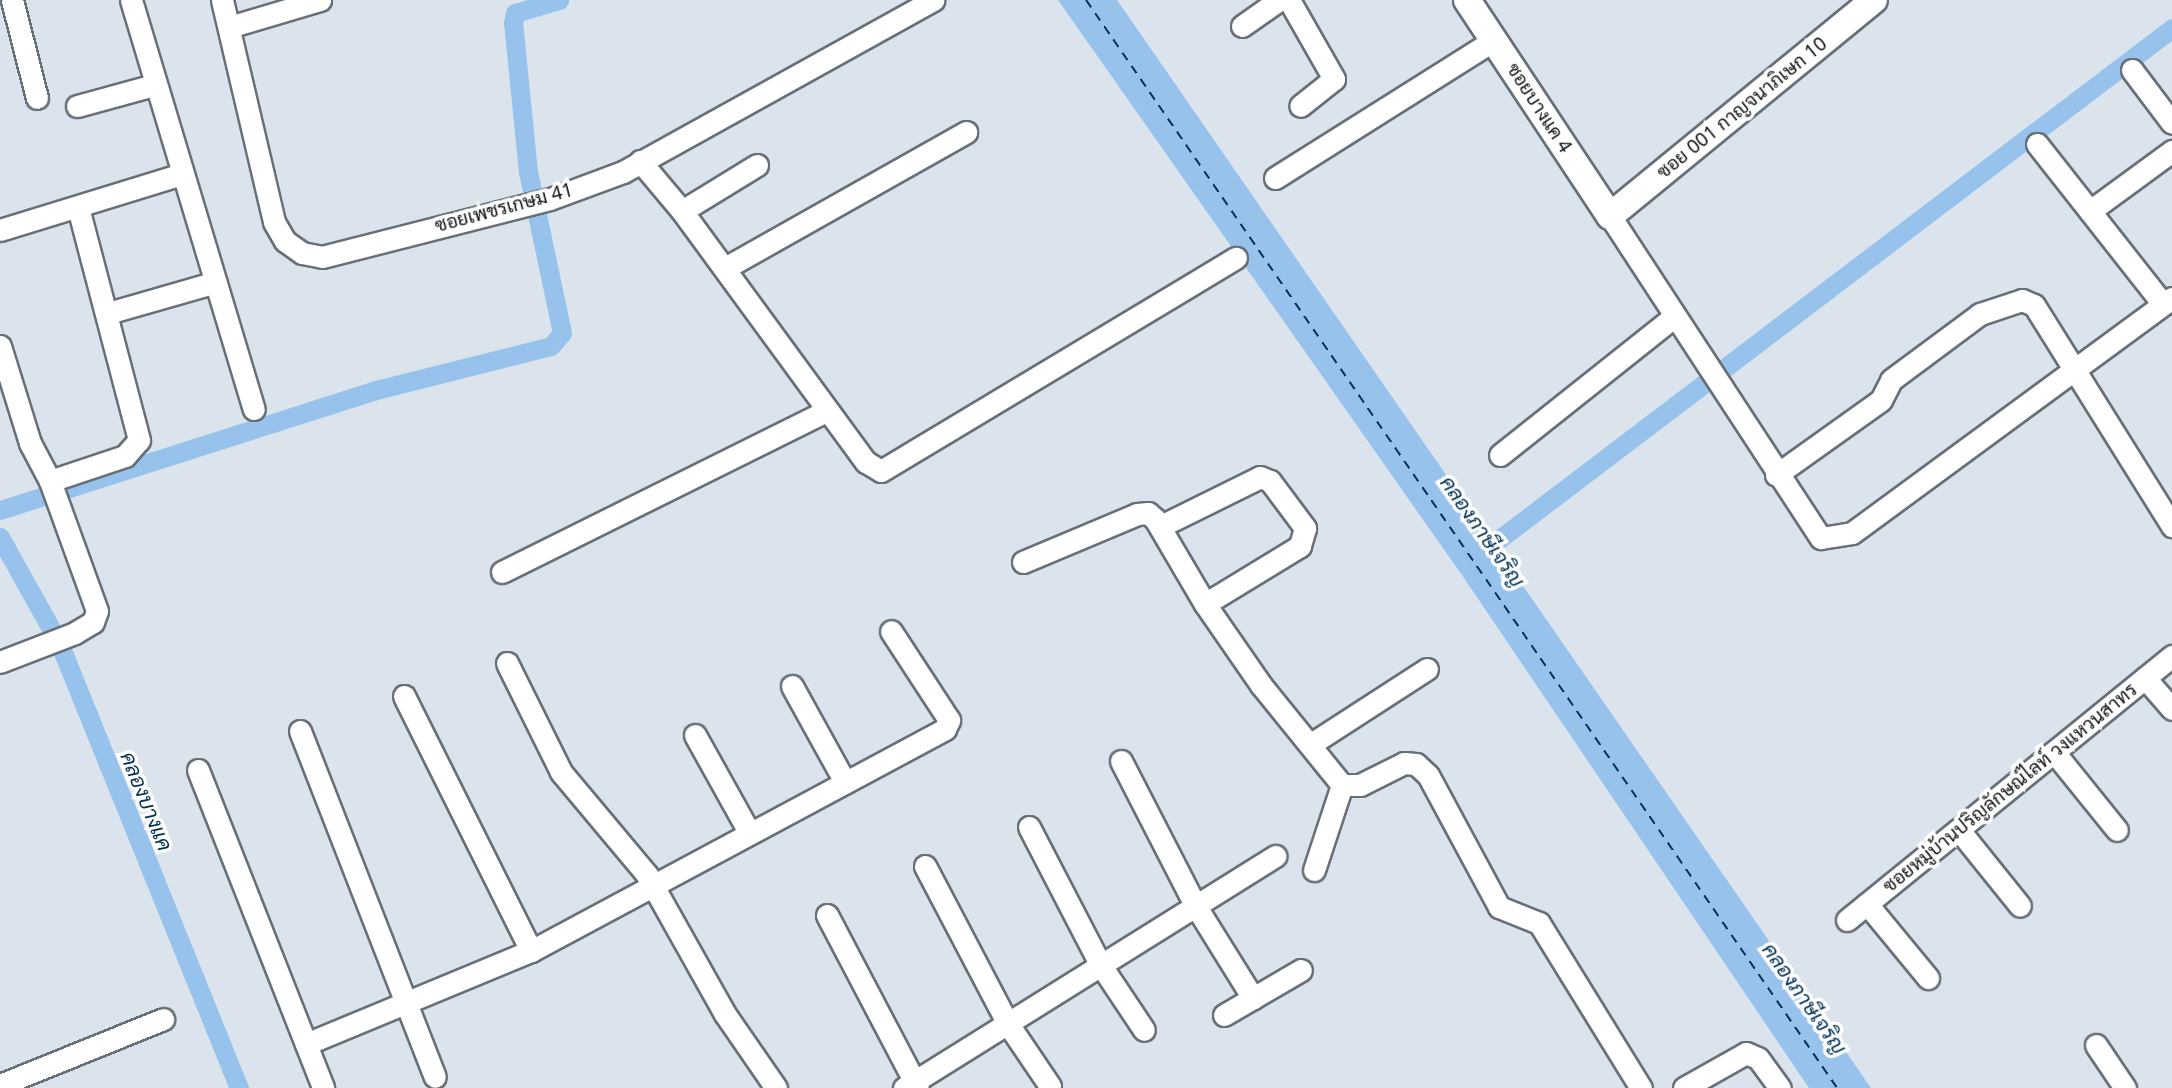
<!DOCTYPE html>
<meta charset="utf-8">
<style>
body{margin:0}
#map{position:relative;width:2172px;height:1088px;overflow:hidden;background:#dbe4ec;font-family:"Noto Sans",Sarabun,sans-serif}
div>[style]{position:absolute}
.water>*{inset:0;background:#97c2ec}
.canal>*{height:19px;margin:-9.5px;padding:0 9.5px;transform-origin:9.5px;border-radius:9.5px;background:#97c2ec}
.ferry>*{height:2px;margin-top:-1px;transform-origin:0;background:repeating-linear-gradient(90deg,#003157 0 9px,transparent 0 16px)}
.roads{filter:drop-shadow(2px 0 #687077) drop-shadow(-2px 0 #687077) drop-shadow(0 2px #687077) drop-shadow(0 -2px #687077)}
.minor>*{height:21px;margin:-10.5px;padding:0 10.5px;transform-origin:10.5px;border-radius:10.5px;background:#fff}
.tertiary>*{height:26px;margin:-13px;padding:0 13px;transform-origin:13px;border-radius:13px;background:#fff}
span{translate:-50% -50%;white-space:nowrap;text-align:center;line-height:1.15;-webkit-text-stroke:7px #fff;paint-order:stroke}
.street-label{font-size:19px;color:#0f1214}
.water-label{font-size:21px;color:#003157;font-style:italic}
</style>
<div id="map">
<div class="water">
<i style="clip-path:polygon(1058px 0,1117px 0,1871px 1088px,1809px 1088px,1464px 578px)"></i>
</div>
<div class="canal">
<i style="left:0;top:510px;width:395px;rotate:-17.7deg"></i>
<i style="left:376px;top:390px;width:180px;rotate:-14.1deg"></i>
<i style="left:551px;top:346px;width:17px;rotate:-50deg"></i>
<i style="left:562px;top:333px;width:165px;rotate:-101.9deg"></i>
<i style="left:528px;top:172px;width:150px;rotate:-95.7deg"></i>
<i style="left:513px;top:23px;width:10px;rotate:-79deg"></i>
<i style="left:515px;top:13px;width:46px;rotate:-16.5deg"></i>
<i style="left:0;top:537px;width:124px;rotate:60.9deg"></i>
<i style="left:60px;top:645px;width:478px;rotate:68deg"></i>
<i style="left:1477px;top:556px;width:873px;rotate:-37.22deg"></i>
</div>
<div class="ferry">
<i style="left:1086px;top:0;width:1322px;rotate:55.38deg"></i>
</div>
<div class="roads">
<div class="minor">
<i style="left:12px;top:0;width:101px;rotate:75.7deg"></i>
<i style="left:131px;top:0;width:427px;rotate:73.3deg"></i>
<i style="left:222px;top:0;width:228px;rotate:76.8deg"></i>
<i style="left:274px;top:222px;width:22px;rotate:60deg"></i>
<i style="left:285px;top:241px;width:21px;rotate:35deg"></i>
<i style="left:302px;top:253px;width:20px;rotate:11deg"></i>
<i style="left:322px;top:257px;width:235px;rotate:-14.3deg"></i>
<i style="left:550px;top:199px;width:78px;rotate:-20.3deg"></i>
<i style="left:623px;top:172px;width:355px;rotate:-29deg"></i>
<i style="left:1289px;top:0;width:91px;rotate:60.3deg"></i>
<i style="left:1334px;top:79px;width:43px;rotate:141.5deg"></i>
<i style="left:1242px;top:26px;width:45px;rotate:-35.1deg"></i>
<i style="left:229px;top:27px;width:95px;rotate:-16.5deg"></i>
<i style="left:2132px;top:70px;width:66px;rotate:53deg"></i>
<i style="left:77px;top:106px;width:80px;rotate:-15.3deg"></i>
<i style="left:2037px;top:144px;width:204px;rotate:51.8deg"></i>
<i style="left:640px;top:161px;width:65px;rotate:50deg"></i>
<i style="left:682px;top:211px;width:311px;rotate:53.8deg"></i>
<i style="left:866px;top:462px;width:17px;rotate:31deg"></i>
<i style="left:881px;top:471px;width:414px;rotate:-31deg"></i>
<i style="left:1275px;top:178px;width:259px;rotate:-32.2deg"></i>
<i style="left:682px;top:211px;width:88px;rotate:-31.5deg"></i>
<i style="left:2090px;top:211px;width:102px;rotate:-36.2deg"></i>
<i style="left:1610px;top:216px;width:385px;rotate:56.8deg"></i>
<i style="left:1821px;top:538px;width:31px;rotate:-9deg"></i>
<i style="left:1852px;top:533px;width:397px;rotate:-36.3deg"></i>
<i style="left:0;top:230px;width:190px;rotate:-17.1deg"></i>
<i style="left:725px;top:268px;width:277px;rotate:-29.4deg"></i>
<i style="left:108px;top:313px;width:112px;rotate:-16deg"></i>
<i style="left:0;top:346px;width:102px;rotate:72.8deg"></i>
<i style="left:30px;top:443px;width:43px;rotate:62.2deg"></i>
<i style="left:50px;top:481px;width:138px;rotate:70.1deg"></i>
<i style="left:97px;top:611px;width:12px;rotate:110deg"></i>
<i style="left:93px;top:622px;width:21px;rotate:149deg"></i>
<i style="left:75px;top:633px;width:80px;rotate:158.9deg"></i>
<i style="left:1500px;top:455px;width:223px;rotate:-38.5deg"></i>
<i style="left:1776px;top:475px;width:129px;rotate:-35.5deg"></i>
<i style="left:1881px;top:400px;width:22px;rotate:-63deg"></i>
<i style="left:1891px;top:380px;width:111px;rotate:-36.6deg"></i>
<i style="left:1980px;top:314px;width:44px;rotate:-18.4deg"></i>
<i style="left:2022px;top:300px;width:13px;rotate:23deg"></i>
<i style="left:2034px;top:305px;width:261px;rotate:58deg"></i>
<i style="left:50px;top:481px;width:79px;rotate:-18.4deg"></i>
<i style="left:125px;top:456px;width:21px;rotate:-49deg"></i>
<i style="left:139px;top:440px;width:240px;rotate:-104.7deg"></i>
<i style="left:1161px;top:526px;width:110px;rotate:-26.3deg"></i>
<i style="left:1260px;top:477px;width:11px;rotate:22deg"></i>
<i style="left:1270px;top:481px;width:59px;rotate:53.3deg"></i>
<i style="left:1305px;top:528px;width:19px;rotate:106deg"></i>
<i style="left:1300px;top:546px;width:111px;rotate:148.6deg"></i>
<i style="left:1023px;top:562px;width:124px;rotate:-22.8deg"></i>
<i style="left:1137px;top:514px;width:11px;rotate:-5deg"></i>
<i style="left:1148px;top:513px;width:9px;rotate:41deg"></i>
<i style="left:1155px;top:519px;width:99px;rotate:59.5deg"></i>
<i style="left:1205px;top:604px;width:98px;rotate:55.3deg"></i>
<i style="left:1261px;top:685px;width:129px;rotate:51deg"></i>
<i style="left:1342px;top:785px;width:18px"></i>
<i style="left:1360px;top:785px;width:49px;rotate:-26.6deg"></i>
<i style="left:1404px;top:763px;width:12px;rotate:5deg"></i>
<i style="left:1416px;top:764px;width:16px;rotate:43deg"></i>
<i style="left:1428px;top:775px;width:150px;rotate:61.7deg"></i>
<i style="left:1499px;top:907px;width:43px;rotate:21.8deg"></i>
<i style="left:1539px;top:923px;width:194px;rotate:58.3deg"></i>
<i style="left:502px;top:572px;width:363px;rotate:-26.4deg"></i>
<i style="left:507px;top:663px;width:122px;rotate:63.6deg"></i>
<i style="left:561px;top:772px;width:134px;rotate:50.1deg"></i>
<i style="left:647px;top:875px;width:159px;rotate:60.7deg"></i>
<i style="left:725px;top:1014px;width:90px;rotate:55.4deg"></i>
<i style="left:2145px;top:678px;width:41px;rotate:48.9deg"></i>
<i style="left:792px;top:686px;width:110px;rotate:61.1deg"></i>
<i style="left:404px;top:696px;width:285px;rotate:63.5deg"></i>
<i style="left:300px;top:731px;width:371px;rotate:68.7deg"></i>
<i style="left:695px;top:735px;width:111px;rotate:60.9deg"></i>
<i style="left:1311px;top:744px;width:138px;rotate:-32.9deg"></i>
<i style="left:2054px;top:752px;width:100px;rotate:51.1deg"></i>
<i style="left:1121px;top:761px;width:162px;rotate:62.8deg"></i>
<i style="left:1195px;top:905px;width:110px;rotate:58.1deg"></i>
<i style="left:198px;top:770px;width:342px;rotate:68.5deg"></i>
<i style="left:1029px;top:827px;width:154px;rotate:62.6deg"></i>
<i style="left:1100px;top:964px;width:79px;rotate:56.3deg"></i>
<i style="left:1959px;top:830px;width:97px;rotate:51.2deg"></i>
<i style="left:925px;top:866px;width:178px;rotate:62.3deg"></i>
<i style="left:1008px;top:1024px;width:75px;rotate:55.9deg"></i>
<i style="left:1314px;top:870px;width:89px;rotate:-71.8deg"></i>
<i style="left:1867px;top:904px;width:96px;rotate:50.5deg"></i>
<i style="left:827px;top:915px;width:195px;rotate:62.3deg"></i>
<i style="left:1847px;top:920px;width:419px;rotate:-39.1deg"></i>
<i style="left:1224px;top:1015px;width:89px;rotate:-30.3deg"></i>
<i style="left:306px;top:1044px;width:243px;rotate:-22.5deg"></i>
<i style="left:531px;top:951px;width:470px;rotate:-28.2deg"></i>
<i style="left:945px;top:729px;width:10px;rotate:-66deg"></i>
<i style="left:949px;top:720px;width:106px;rotate:-123.1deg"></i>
<i style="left:2096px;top:1045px;width:52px;rotate:56deg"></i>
<i style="left:0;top:1085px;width:176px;rotate:-22deg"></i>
<i style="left:904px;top:1088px;width:438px;rotate:-32deg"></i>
<i style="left:1684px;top:1088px;width:71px;rotate:-29.4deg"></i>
<i style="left:1746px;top:1053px;width:13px;rotate:23deg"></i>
<i style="left:1758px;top:1058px;width:37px;rotate:54deg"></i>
</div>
<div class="tertiary">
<i style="left:1467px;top:0;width:259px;rotate:56.5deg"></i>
<i style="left:1610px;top:216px;width:341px;rotate:-39.3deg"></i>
</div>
</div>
<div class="street-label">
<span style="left:1539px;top:108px;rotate:57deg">ซอยบางแค 4</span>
<span style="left:1742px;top:108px;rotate:-39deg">ซอย 001 กาญจนาภิเษก 10</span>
<span style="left:504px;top:208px;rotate:-15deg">ซอยเพชรเกษม 41</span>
<span style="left:2010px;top:788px;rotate:-39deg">ซอยหมู่บ้านปริญลักษณ์ไลท์ วงแหวนสาทร</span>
</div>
<div class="water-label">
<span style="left:1483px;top:531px;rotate:55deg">คลองภาษีเจริญ</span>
<span style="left:147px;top:801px;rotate:68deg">คลองบางแค</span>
<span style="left:1805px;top:998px;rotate:55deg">คลองภาษีเจริญ</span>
</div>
</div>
